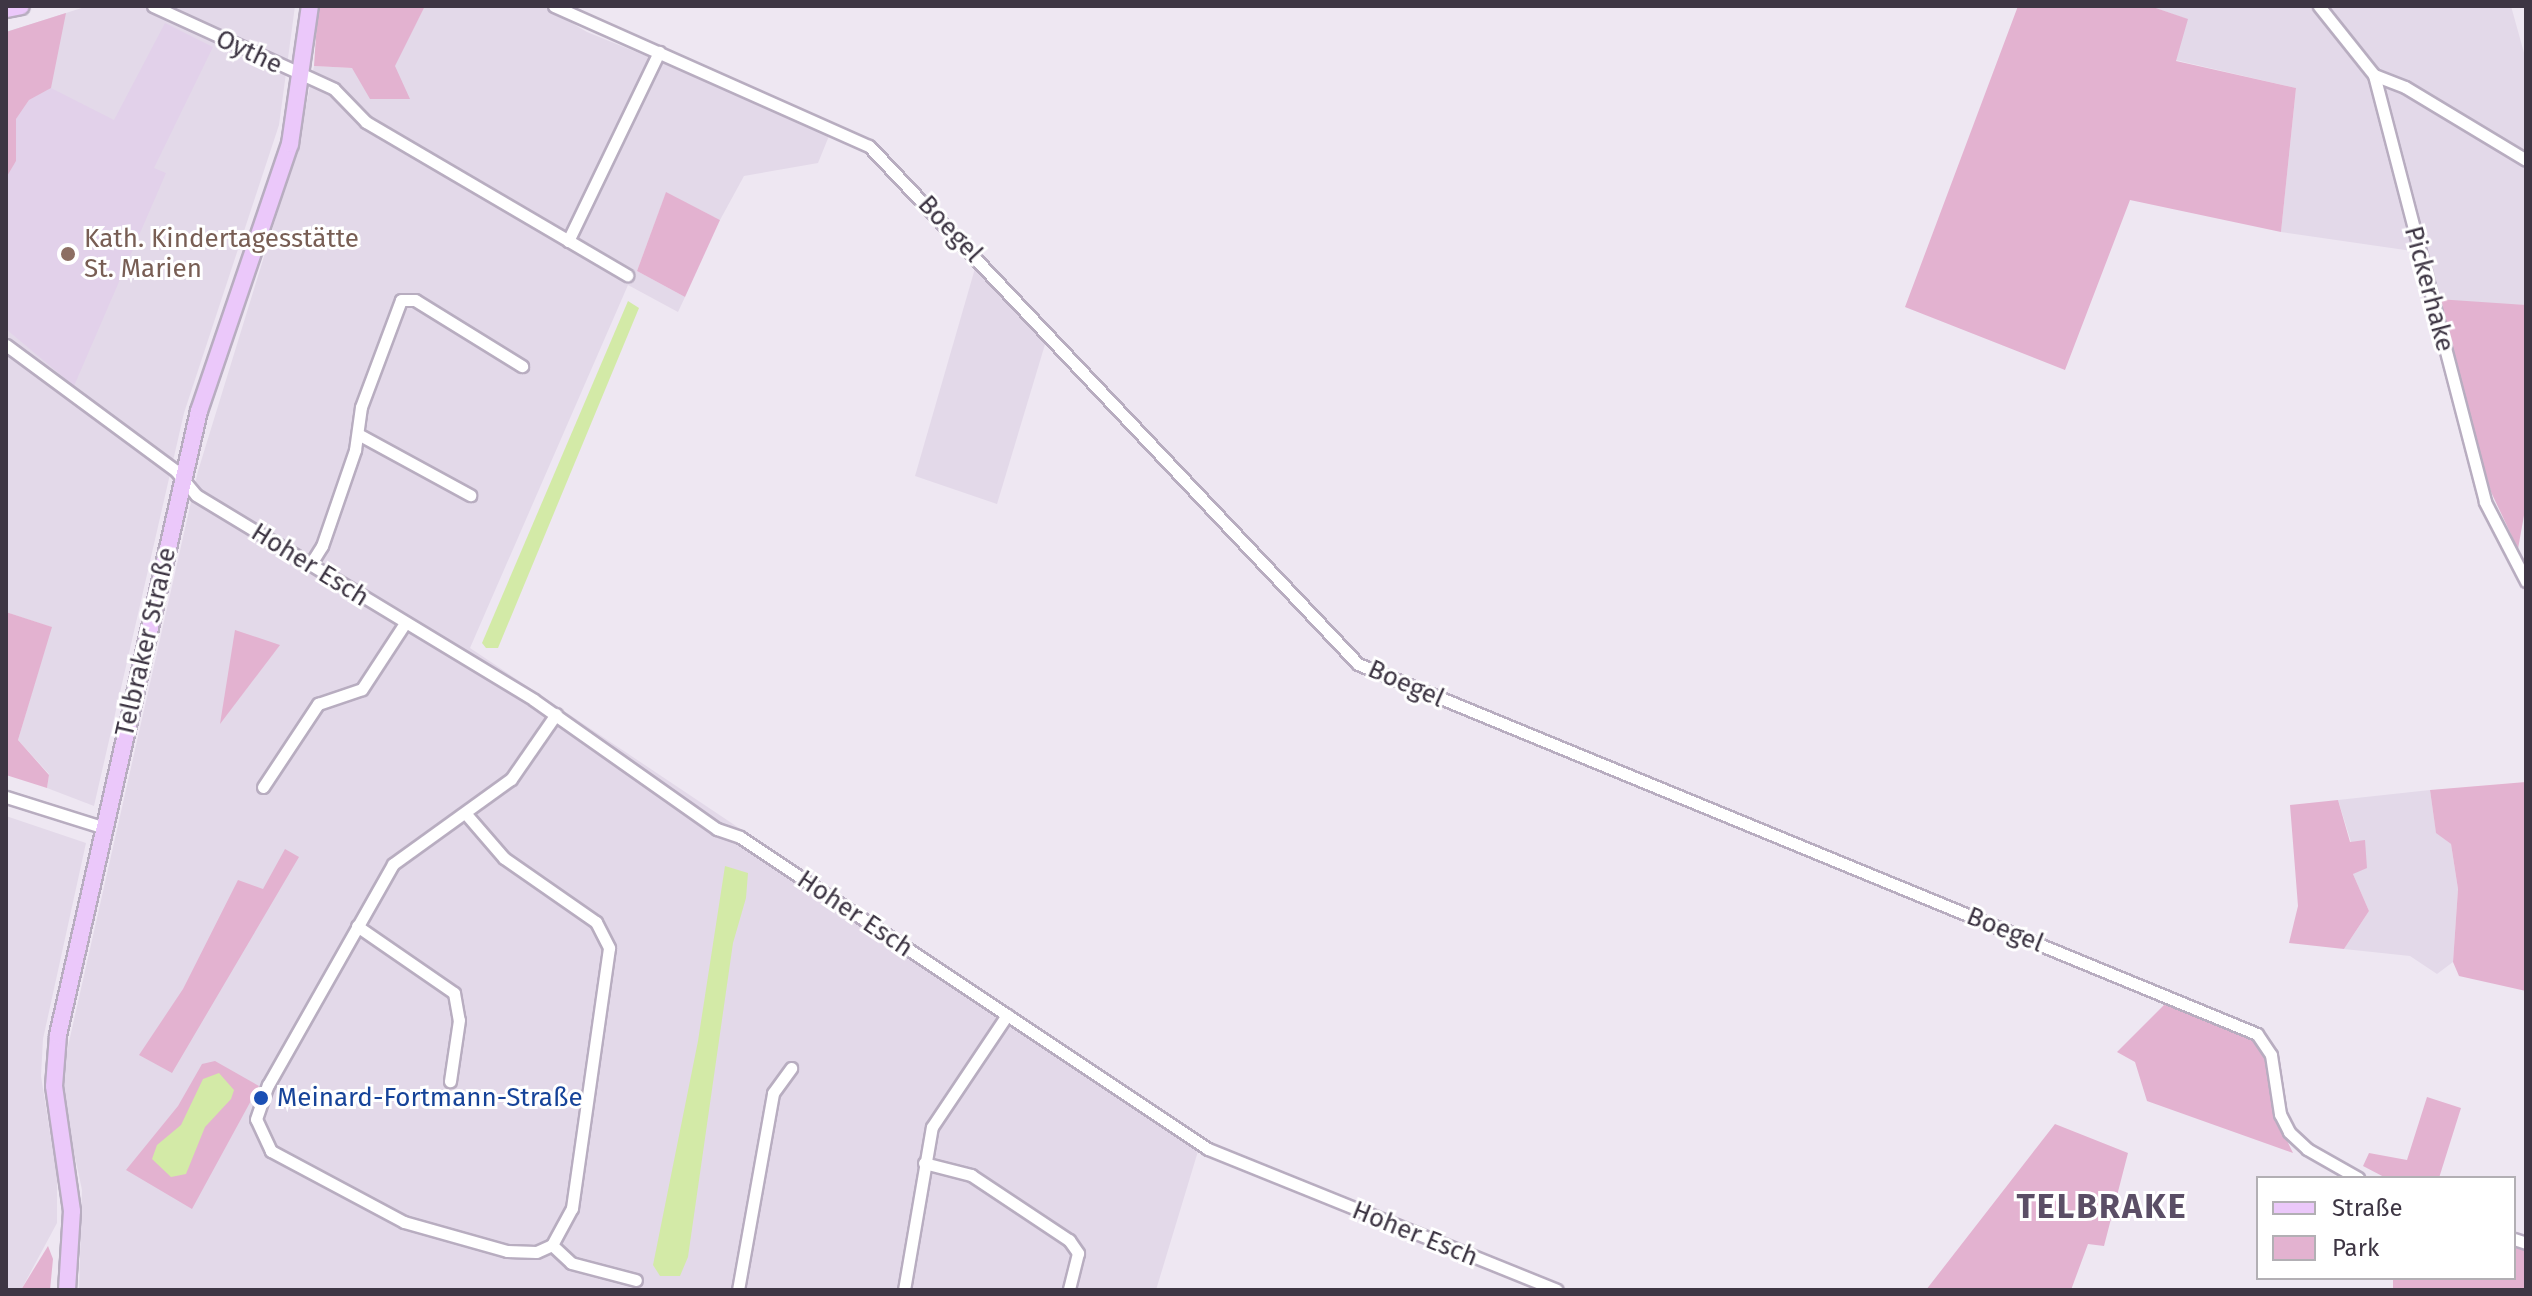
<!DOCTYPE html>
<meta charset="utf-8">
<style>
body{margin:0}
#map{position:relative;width:2532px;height:1296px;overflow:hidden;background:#eee7f2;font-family:"Fira Sans",sans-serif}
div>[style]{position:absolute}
.residential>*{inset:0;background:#e3d9e9}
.education>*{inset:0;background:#e2d1ea}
.green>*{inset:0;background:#e3b2d0}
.water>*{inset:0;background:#d3eaa7}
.roads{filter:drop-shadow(2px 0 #b8adc0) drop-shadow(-2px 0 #b8adc0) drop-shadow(0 2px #b8adc0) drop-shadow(0 -2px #b8adc0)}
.street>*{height:11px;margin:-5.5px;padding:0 5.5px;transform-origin:5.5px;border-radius:5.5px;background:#fff}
.secondary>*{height:16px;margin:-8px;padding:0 8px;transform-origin:8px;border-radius:8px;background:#ebc8fa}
.dots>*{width:22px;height:22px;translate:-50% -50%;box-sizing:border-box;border:4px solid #fff;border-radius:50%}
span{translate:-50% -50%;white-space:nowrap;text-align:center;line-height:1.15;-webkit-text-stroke:6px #fff;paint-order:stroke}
.street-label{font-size:26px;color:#3e3644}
.education-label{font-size:26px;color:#785e54}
.left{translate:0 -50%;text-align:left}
.transit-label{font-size:26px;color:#164399}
.district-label{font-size:34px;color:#5b4e66;font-weight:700;letter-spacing:2px}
.frame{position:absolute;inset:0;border:8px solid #3e3644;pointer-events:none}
.legend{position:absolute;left:2256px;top:1176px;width:260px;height:104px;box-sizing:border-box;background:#fff;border:2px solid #b2afb4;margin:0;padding:10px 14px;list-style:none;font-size:24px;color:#3e3644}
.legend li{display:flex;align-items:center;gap:16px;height:40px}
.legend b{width:40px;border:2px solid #b2afb4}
</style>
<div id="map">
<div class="residential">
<i style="clip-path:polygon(88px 6px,295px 6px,279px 125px,184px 413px,94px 806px,47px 788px,49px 774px,18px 740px,51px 627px,6px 612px,6px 32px)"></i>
<i style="clip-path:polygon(425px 6px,543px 6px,587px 32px,831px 131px,818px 163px,744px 176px,720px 220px,666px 193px,637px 271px,685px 297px,678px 312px,628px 285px,470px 648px,1202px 1138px,1156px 1290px,79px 1290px,82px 1190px,65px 1110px,64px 1064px,198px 471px,298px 146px,314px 66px,352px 68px,409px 99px,394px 66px)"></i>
<i style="clip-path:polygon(2150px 6px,2511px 6px,2526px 60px,2526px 305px,2425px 303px,2412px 251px,2281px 232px,2296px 88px,2175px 60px,2187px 19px)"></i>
<i style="clip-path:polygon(976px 265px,1046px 341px,997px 504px,915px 476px)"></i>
<i style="clip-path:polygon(2430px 790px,2436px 832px,2451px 844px,2458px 889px,2453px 962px,2437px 974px,2410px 956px,2344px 949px,2369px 911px,2353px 874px,2365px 841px,2351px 842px,2338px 800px)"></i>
<i style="clip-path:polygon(6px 816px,86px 843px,43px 1039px,41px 1076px,57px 1177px,57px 1223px,21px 1290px,6px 1290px)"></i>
</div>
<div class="education">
<i style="clip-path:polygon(165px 23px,213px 47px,154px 168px,166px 173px,74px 386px,6px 329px,6px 178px,16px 161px,16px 119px,29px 100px,51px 88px,114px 120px)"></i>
</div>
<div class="green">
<i style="clip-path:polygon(318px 6px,425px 6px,395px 66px,410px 99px,370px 99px,352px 68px,314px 66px)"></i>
<i style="clip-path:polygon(2018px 6px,2150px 6px,2188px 19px,2176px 61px,2296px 88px,2281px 232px,2130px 200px,2065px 370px,1905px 307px)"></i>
<i style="clip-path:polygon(66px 13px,51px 88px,29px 100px,16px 119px,16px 161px,6px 178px,6px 32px)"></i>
<i style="clip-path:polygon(666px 192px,720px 220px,685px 297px,637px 271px)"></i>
<i style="clip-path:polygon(2437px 299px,2526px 305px,2526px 504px,2518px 549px,2491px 492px)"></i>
<i style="clip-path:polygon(6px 612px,52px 627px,18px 740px,49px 775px,47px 788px,6px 775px)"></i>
<i style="clip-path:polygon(235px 630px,280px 645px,220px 724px)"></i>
<i style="clip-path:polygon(2526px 782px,2526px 991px,2459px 976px,2453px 962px,2458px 889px,2451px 844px,2436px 833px,2430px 790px)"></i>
<i style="clip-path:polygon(2338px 800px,2350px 842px,2365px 840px,2367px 868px,2353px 874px,2369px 911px,2344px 949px,2289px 943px,2298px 906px,2290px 805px)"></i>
<i style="clip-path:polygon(285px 849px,299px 857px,172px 1073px,139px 1055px,183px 989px,238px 880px,263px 889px)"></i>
<i style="clip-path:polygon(2167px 1002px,2253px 1038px,2266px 1056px,2275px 1116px,2293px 1153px,2147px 1101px,2135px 1062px,2117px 1052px)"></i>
<i style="clip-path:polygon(215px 1061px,259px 1086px,192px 1209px,126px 1170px,178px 1106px,202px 1064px)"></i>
<i style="clip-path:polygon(2427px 1097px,2461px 1108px,2439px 1178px,2386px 1178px,2363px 1166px,2369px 1153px,2407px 1160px)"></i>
<i style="clip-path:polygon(2055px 1124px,2128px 1153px,2104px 1246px,2088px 1244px,2071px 1290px,1926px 1290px)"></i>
<i style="clip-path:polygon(48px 1246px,53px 1259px,50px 1290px,21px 1290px)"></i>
<i style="clip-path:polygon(2514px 1247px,2526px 1251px,2526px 1290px,2393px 1290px,2393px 1278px,2514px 1278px)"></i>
</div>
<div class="water">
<i style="clip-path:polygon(628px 301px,639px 308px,498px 648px,486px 648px,482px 643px)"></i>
<i style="clip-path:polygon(725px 866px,748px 873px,746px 898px,733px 943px,688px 1257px,680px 1276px,660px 1276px,653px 1265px,698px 1041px)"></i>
<i style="clip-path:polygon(219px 1073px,234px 1090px,231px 1099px,205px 1127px,186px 1174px,171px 1177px,152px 1159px,157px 1145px,181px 1125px,203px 1079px)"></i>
</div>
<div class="roads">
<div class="street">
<i style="left:153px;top:6px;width:199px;rotate:24.6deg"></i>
<i style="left:334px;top:89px;width:46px;rotate:45.9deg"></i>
<i style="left:366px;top:122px;width:303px;rotate:30.4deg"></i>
<i style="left:554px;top:6px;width:345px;rotate:24deg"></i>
<i style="left:869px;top:146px;width:712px;rotate:46.65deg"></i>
<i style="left:1358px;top:664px;width:972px;rotate:22.37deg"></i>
<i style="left:2257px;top:1034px;width:25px;rotate:56deg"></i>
<i style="left:2271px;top:1055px;width:60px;rotate:81.3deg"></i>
<i style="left:2280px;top:1114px;width:20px;rotate:63deg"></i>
<i style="left:2289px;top:1132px;width:25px;rotate:43deg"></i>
<i style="left:2307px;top:1149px;width:59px;rotate:29.6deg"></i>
<i style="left:2319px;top:6px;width:88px;rotate:51.4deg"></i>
<i style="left:2374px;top:75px;width:441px;rotate:75.4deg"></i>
<i style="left:2485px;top:502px;width:89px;rotate:62.6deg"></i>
<i style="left:2374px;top:75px;width:33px;rotate:21deg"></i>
<i style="left:2405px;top:87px;width:141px;rotate:31.1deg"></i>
<i style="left:568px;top:241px;width:210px;rotate:-64.3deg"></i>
<i style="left:6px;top:345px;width:212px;rotate:36.5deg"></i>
<i style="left:176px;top:471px;width:31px;rotate:50deg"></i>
<i style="left:196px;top:495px;width:395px;rotate:31.2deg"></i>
<i style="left:534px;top:700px;width:224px;rotate:35.2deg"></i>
<i style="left:717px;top:829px;width:24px;rotate:19deg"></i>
<i style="left:740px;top:837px;width:562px;rotate:33.69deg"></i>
<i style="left:1208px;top:1149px;width:376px;rotate:22deg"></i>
<i style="left:358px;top:434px;width:128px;rotate:28.6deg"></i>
<i style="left:310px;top:565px;width:22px;rotate:-58deg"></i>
<i style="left:322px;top:546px;width:102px;rotate:-71deg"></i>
<i style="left:355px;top:450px;width:43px;rotate:-82.1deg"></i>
<i style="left:361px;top:407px;width:114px;rotate:-69.5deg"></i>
<i style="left:401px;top:300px;width:14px"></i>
<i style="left:415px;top:300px;width:126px;rotate:31.7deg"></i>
<i style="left:263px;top:787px;width:100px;rotate:-56.5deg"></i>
<i style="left:318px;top:704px;width:46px;rotate:-18.8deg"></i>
<i style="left:362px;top:689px;width:79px;rotate:-56.9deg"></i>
<i style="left:6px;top:797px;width:104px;rotate:17.4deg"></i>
<i style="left:466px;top:814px;width:58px;rotate:49.2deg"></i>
<i style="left:504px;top:858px;width:112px;rotate:34.8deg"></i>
<i style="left:596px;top:922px;width:29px;rotate:63deg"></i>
<i style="left:609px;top:948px;width:263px;rotate:98.1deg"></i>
<i style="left:572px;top:1208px;width:42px;rotate:118.4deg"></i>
<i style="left:357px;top:926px;width:118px;rotate:34.6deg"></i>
<i style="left:454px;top:993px;width:27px;rotate:80deg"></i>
<i style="left:459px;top:1020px;width:62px;rotate:98.4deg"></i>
<i style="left:924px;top:1163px;width:49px;rotate:14.3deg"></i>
<i style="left:971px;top:1175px;width:118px;rotate:33.6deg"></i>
<i style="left:1069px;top:1240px;width:16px;rotate:55deg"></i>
<i style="left:1078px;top:1253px;width:38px;rotate:104deg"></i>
<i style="left:2514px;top:1239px;width:13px;rotate:18deg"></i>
<i style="left:552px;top:1245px;width:17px;rotate:156deg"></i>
<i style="left:536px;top:1252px;width:29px;rotate:-178deg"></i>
<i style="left:507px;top:1251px;width:107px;rotate:-164.3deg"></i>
<i style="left:404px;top:1222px;width:151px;rotate:-151.9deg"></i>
<i style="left:271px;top:1151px;width:35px;rotate:-115deg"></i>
<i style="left:256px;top:1119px;width:36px;rotate:-71deg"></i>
<i style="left:268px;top:1085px;width:254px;rotate:-60.5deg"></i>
<i style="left:393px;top:864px;width:145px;rotate:-35.8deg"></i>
<i style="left:511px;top:779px;width:79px;rotate:-55.3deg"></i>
<i style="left:552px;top:1245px;width:26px;rotate:43deg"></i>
<i style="left:571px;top:1263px;width:67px;rotate:14.7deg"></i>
<i style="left:738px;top:1290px;width:200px;rotate:-79.9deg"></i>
<i style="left:773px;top:1093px;width:31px;rotate:-54deg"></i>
<i style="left:904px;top:1290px;width:165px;rotate:-80.3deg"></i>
<i style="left:932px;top:1127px;width:135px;rotate:-56.2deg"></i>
</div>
<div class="secondary">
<i style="left:6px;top:9px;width:15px;rotate:-11deg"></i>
<i style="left:67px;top:1290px;width:79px;rotate:-86.4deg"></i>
<i style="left:72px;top:1211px;width:126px;rotate:-98.2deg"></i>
<i style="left:54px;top:1086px;width:51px;rotate:-85.5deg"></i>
<i style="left:58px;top:1035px;width:640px;rotate:-77.27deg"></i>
<i style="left:199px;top:411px;width:282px;rotate:-71.2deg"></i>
<i style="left:290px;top:144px;width:139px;rotate:-81.8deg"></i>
</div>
</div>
<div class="dots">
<i style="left:68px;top:254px;background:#8d6e63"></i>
<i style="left:261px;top:1098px;background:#1a4fb4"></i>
</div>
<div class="street-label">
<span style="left:249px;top:52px;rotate:25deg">Oythe</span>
<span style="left:950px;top:229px;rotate:47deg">Boegel</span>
<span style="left:2429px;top:289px;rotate:75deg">Pickerhake</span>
<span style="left:310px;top:565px;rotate:32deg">Hoher Esch</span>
<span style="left:146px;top:642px;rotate:-77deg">Telbraker Straße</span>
<span style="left:1406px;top:684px;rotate:24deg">Boegel</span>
<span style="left:855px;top:914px;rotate:34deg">Hoher Esch</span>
<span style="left:2005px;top:930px;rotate:22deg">Boegel</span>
<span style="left:1415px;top:1234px;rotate:22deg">Hoher Esch</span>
</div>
<div class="education-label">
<span class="left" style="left:84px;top:254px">Kath. Kindertagesstätte<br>St. Marien</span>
</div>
<div class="transit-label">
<span class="left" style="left:277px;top:1098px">Meinard-Fortmann-Straße</span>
</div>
<div class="district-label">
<span style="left:2102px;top:1207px">TELBRAKE</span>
</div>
<div class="frame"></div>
<ul class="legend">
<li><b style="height:10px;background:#ebc8fa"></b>Straße</li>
<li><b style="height:22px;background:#e3b2d0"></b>Park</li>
</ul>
</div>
